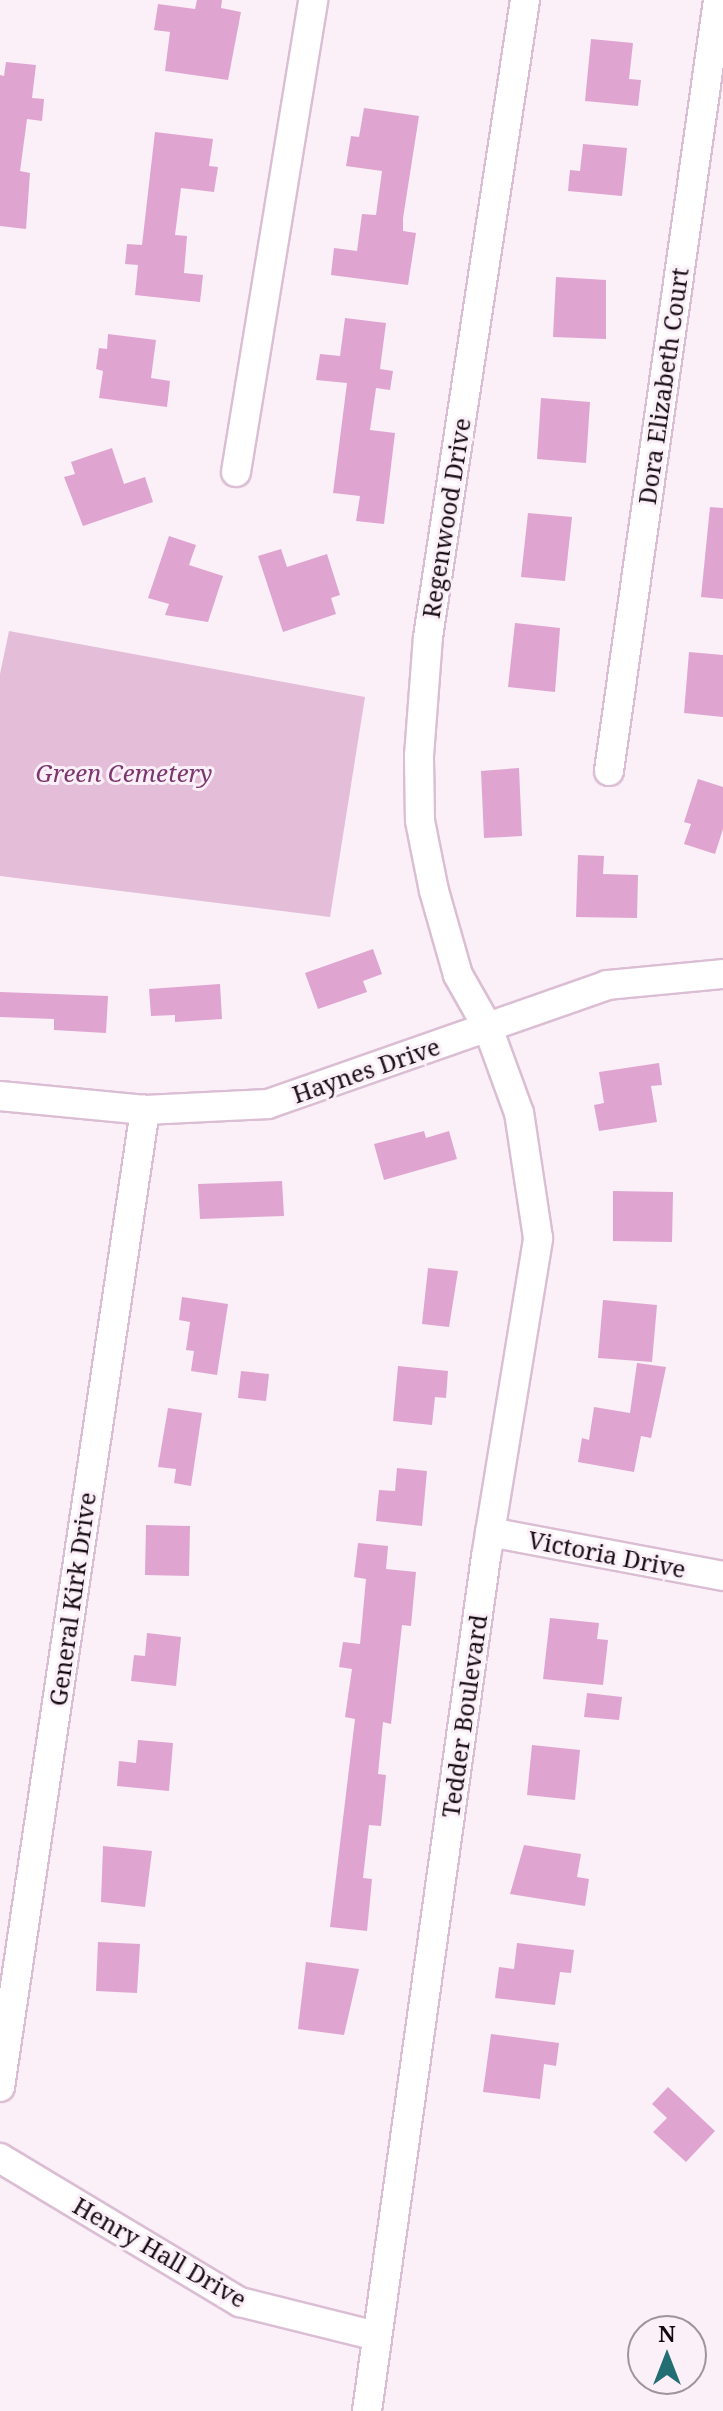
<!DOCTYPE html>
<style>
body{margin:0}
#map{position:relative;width:723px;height:2411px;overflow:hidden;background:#fbeff8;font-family:"Noto Serif",serif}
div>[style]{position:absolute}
.green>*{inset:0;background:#e4bdd9}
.building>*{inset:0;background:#dfa5d0}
.roads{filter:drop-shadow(2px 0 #dbbed3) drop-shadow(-2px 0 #dbbed3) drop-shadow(0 2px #dbbed3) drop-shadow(0 -2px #dbbed3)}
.minor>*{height:28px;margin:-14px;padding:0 14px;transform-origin:14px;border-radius:14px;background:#fff}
span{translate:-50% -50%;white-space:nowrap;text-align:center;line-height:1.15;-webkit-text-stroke:6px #fbeff8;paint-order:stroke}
.street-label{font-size:24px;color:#140a11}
.park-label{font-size:24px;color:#7b376e;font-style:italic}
.north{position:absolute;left:627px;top:2315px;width:80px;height:80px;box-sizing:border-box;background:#fbeff8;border:2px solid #9f939c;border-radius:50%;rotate:0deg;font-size:22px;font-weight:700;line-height:32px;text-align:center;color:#140a11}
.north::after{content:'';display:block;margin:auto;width:28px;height:36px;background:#236e73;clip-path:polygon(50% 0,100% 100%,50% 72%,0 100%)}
</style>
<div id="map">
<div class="green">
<i style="clip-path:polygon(9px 631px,365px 697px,330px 917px,0 876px,0 674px)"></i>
</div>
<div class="building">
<i style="clip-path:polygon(197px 0,222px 0,221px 8px,241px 12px,228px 80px,165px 71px,170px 32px,154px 30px,158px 4px,195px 9px)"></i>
<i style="clip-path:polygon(591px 39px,633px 43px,629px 79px,641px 80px,638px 106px,585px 101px)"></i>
<i style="clip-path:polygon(6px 62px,36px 65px,32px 98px,44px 99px,42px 121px,27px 119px,20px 171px,30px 173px,26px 229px,0 226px,0 75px,4px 76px)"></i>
<i style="clip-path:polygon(364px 108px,419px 116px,403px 218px,403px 231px,416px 233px,408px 285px,331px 275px,334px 248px,357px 251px,362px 214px,376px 215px,382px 171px,346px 166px,351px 136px,359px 137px)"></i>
<i style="clip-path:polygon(155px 132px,213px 139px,209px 166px,218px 167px,214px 192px,181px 188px,175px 235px,187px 236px,184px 273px,203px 275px,200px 302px,135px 295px,138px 265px,125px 264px,127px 244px,142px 245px)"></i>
<i style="clip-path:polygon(583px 144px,627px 148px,622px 196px,568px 191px,570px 170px,580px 171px)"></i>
<i style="clip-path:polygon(556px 277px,606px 280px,606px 339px,553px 337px)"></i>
<i style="clip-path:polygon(345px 318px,386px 323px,380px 369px,393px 371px,390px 390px,376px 388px,370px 430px,395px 433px,384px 524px,356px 521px,360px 496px,333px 493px,347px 383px,316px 380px,320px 354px,340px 356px)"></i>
<i style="clip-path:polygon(108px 334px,156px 340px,151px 378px,170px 381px,167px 407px,99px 398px,103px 371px,96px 369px,99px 348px,107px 349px)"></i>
<i style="clip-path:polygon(541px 398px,590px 402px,586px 463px,537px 459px)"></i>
<i style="clip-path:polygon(112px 448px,124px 484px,145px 477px,153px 502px,83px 526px,64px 477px,75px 474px,71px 462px)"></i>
<i style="clip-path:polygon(710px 507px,723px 508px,723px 599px,701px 597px)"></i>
<i style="clip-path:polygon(528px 513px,572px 517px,565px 581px,521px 577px)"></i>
<i style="clip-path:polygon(169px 536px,196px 545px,189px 565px,223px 576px,208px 622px,165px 615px,169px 604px,148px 598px)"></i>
<i style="clip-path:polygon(281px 549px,287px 567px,327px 554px,340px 595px,331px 598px,336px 614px,283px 632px,258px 556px)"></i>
<i style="clip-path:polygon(515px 623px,560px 628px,555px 692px,508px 687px)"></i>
<i style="clip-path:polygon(689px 652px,723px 655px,723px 717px,684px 713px)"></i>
<i style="clip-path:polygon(519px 768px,522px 836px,484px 838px,481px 771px)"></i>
<i style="clip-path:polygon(698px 779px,723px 787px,723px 829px,715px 854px,684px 844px,691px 824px,684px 822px)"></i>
<i style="clip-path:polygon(578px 855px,604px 856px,603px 874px,638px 875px,637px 918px,576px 917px)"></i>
<i style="clip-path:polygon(373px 949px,382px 974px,363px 981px,367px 992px,318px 1009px,305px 973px)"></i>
<i style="clip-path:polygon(220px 984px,222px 1019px,175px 1022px,175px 1015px,151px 1016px,149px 989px)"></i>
<i style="clip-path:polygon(0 992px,108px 996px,106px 1033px,54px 1030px,54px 1019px,0 1017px)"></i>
<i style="clip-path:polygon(659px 1063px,662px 1085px,651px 1086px,657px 1122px,599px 1131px,594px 1105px,604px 1103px,599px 1072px)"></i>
<i style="clip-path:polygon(424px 1131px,426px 1138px,449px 1131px,457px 1159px,384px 1180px,374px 1144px)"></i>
<i style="clip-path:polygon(282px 1181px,284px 1216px,200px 1219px,198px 1184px)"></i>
<i style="clip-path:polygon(613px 1191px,673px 1192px,672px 1242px,613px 1241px)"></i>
<i style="clip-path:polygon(428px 1268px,458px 1271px,449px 1327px,422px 1324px)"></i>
<i style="clip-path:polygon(182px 1297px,228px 1304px,217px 1375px,191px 1371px,194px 1351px,186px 1350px,190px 1322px,179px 1320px)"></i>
<i style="clip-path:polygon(603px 1300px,657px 1305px,652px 1362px,598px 1358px)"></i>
<i style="clip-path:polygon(637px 1363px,666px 1367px,651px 1438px,641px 1436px,634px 1472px,578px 1462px,582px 1438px,589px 1440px,594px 1407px,630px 1413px)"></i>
<i style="clip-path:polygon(398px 1366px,448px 1371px,446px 1398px,435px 1397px,432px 1425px,393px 1421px)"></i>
<i style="clip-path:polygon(241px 1371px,269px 1374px,266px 1401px,238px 1398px)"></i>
<i style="clip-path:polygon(168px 1408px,202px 1413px,191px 1486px,174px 1483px,176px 1469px,158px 1467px)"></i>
<i style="clip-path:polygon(397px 1468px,427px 1471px,422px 1526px,376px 1521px,379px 1490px,395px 1491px)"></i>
<i style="clip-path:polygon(146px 1525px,190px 1526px,189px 1576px,145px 1575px)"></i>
<i style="clip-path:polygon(358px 1543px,388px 1546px,386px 1569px,416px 1572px,411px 1626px,402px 1625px,391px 1724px,383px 1722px,378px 1774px,386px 1775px,381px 1826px,369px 1825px,363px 1878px,372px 1879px,367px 1931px,330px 1927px,355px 1719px,345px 1717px,352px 1669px,339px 1667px,343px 1642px,360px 1644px,366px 1579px,354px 1577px)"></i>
<i style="clip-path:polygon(550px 1618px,599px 1623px,597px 1639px,608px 1640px,603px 1685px,543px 1679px)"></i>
<i style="clip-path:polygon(147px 1633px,181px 1637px,176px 1686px,131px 1681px,134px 1655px,145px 1656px)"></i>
<i style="clip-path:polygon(587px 1693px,622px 1697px,619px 1720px,584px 1717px)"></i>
<i style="clip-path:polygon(138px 1740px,173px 1743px,169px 1791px,117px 1786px,119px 1761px,136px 1763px)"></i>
<i style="clip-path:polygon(532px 1745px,580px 1750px,575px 1800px,527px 1795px)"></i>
<i style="clip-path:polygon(524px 1845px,581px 1854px,577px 1877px,589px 1879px,585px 1906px,510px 1894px)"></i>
<i style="clip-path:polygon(103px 1846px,152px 1851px,145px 1907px,101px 1902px)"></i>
<i style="clip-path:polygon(98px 1942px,140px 1944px,137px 1993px,96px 1991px)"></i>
<i style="clip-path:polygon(517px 1943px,574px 1950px,571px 1973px,560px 1972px,555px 2005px,495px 1998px,499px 1967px,514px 1969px)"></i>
<i style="clip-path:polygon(306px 1962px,359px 1969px,344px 2035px,298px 2029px)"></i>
<i style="clip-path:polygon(491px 2034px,559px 2043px,556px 2066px,544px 2064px,540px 2099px,483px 2092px)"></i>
<i style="clip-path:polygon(668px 2087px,715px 2131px,686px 2162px,653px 2132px,667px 2118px,652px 2104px)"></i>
</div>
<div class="roads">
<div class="minor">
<i style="left:236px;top:472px;width:478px;rotate:-80.7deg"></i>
<i style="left:609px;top:771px;width:779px;rotate:-81.95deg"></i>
<i style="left:0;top:1096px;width:146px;rotate:5.5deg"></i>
<i style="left:145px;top:1110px;width:123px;rotate:-2.8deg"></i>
<i style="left:268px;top:1104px;width:359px;rotate:-19.3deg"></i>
<i style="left:607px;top:985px;width:117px;rotate:-5.4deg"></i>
<i style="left:490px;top:1532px;width:237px;rotate:10.7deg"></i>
<i style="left:0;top:2087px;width:988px;rotate:-81.56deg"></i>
<i style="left:0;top:2158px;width:280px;rotate:31deg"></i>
<i style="left:240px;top:2302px;width:140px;rotate:14deg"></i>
<i style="left:367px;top:2411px;width:862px;rotate:-82.07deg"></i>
<i style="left:486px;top:1557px;width:323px;rotate:-80.7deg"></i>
<i style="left:538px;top:1238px;width:126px;rotate:-98.6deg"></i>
<i style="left:519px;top:1113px;width:90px;rotate:-110deg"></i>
<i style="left:488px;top:1028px;width:61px;rotate:-119.5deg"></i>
<i style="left:458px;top:975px;width:87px;rotate:-105.9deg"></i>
<i style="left:434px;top:891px;width:71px;rotate:-101.3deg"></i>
<i style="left:420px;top:821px;width:65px;rotate:-90.9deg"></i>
<i style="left:419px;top:756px;width:119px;rotate:-85.7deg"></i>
<i style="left:428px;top:637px;width:644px;rotate:-81.34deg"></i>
</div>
</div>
<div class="street-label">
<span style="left:663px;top:386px;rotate:-82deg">Dora Elizabeth Court</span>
<span style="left:446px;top:518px;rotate:-81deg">Regenwood Drive</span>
<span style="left:366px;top:1070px;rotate:-19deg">Haynes Drive</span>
<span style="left:607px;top:1554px;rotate:11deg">Victoria Drive</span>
<span style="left:72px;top:1599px;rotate:-82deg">General Kirk Drive</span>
<span style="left:464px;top:1716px;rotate:-82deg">Tedder Boulevard</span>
<span style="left:160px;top:2252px;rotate:30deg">Henry Hall Drive</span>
</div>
<div class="park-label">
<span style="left:124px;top:773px">Green Cemetery</span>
</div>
<div class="north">N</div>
</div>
